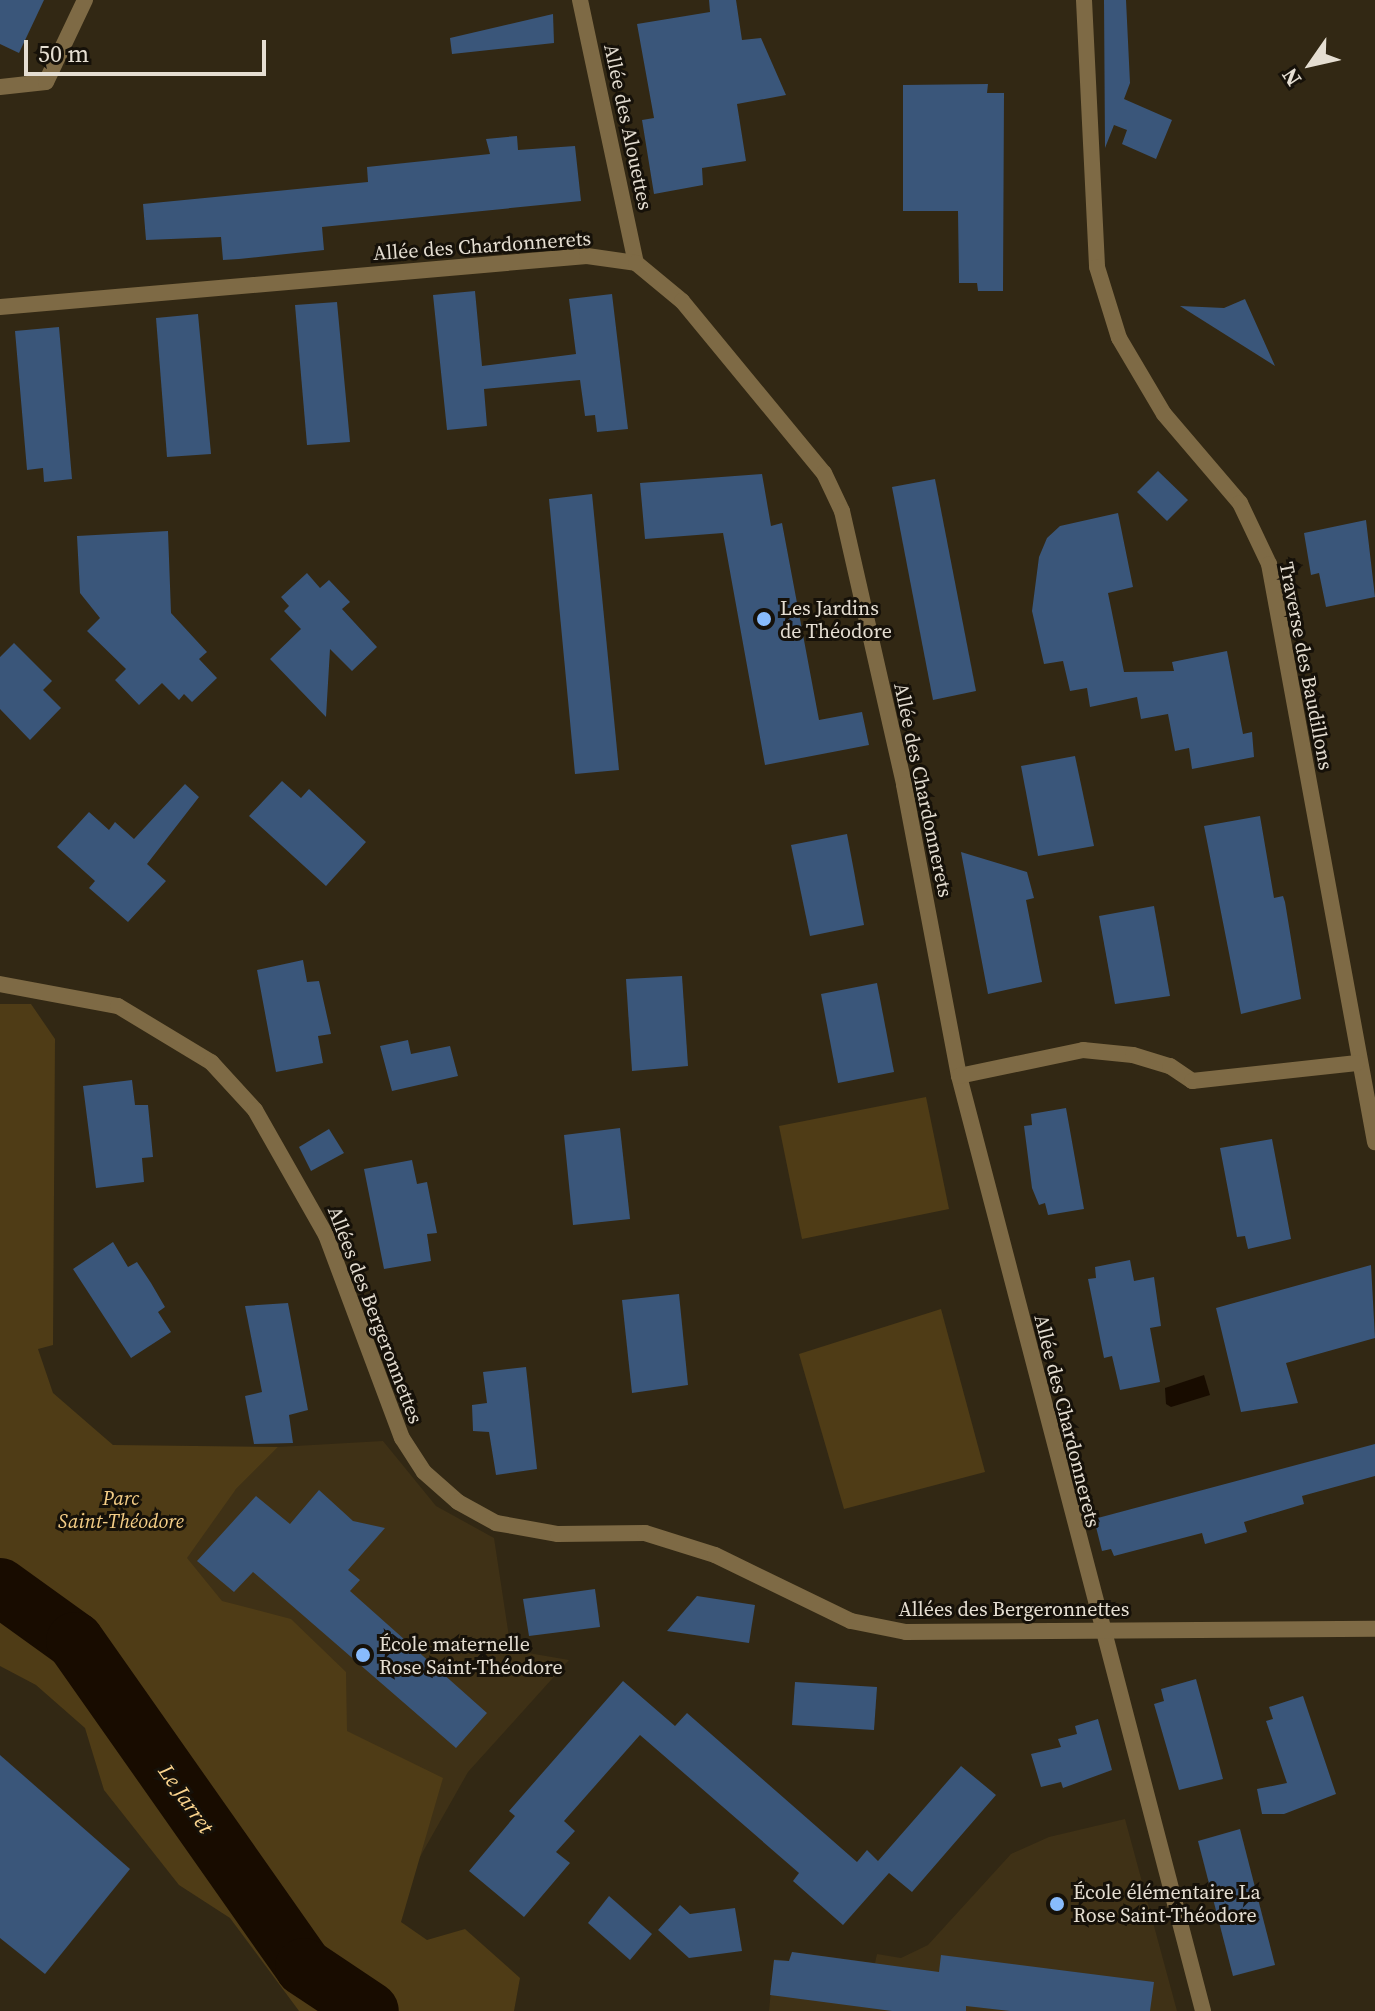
<!DOCTYPE html>
<meta charset="utf-8">
<style>
body{margin:0}
#map{position:relative;width:1375px;height:2011px;overflow:hidden;background:#322814;font-family:"Source Serif 4",serif}
div>[style]{position:absolute}
.built>*{inset:0;background:#3f3116}
.green>*{inset:0;background:#4f3c16}
.water>*{inset:0;background:#180c00}
.river>*{height:58px;margin:-29px;padding:0 29px;transform-origin:29px;border-radius:29px;background:#180c00}
.building>*{inset:0;background:#3a567a}
.street>*{height:16px;margin:-8px;padding:0 8px;transform-origin:8px;border-radius:8px;background:#7e6a45}
.dots>*{width:22px;height:22px;translate:-50% -50%;box-sizing:border-box;border:4px solid #161109;border-radius:50%}
span{translate:-50% -50%;white-space:nowrap;text-align:center;line-height:1.15;-webkit-text-stroke:6px #161109;paint-order:stroke}
.street-label{font-size:20px;color:#e5ded2}
.poi-label{font-size:20px;color:#e5ded2}
.left{translate:0 -50%;text-align:left}
.park-label{font-size:20px;color:#f5ce87;font-style:italic}
.water-label{font-size:22px;color:#fcd58e;font-style:italic}
.north{position:absolute;left:1271px;top:24px;width:80px;height:80px;-webkit-text-stroke:6px #161109;paint-order:stroke;rotate:236deg;font-size:22px;font-weight:700;line-height:32px;text-align:center;color:#e5ded2}
.north::after{content:'';display:block;margin:auto;width:28px;height:36px;background:#e5ded2;clip-path:polygon(50% 0,100% 100%,50% 72%,0 100%)}
.scale{position:absolute;left:24px;top:40px;width:242px;height:36px;box-sizing:border-box;border:4px solid #e5ded2;border-top:0;padding-left:10px;font-size:24px;line-height:28px;white-space:nowrap;color:#e5ded2;-webkit-text-stroke:6px #161109;paint-order:stroke}
</style>
<div id="map">
<div class="built">
<i style="clip-path:polygon(383px 1441px,436px 1506px,494px 1538px,511px 1650px,569px 1660px,468px 1772px,412px 1871px,127px 1598px,278px 1447px)"></i>
<i style="clip-path:polygon(1125px 1819px,1177px 2011px,769px 2011px,774px 1959px,789px 1961px,792px 1952px,875px 1963px,877px 1954px,901px 1958px,928px 1945px,1011px 1854px,1049px 1837px)"></i>
</div>
<div class="green">
<i style="clip-path:polygon(0 1004px,31px 1004px,55px 1039px,53px 1345px,38px 1349px,53px 1393px,113px 1445px,278px 1447px,236px 1489px,187px 1558px,222px 1601px,291px 1619px,346px 1672px,347px 1731px,443px 1778px,401px 1922px,427px 1940px,465px 1929px,520px 1978px,514px 2011px,299px 2011px,230px 1918px,179px 1885px,104px 1790px,85px 1728px,36px 1685px,0 1666px)"></i>
<i style="clip-path:polygon(926px 1097px,949px 1209px,802px 1239px,779px 1126px)"></i>
<i style="clip-path:polygon(941px 1309px,985px 1472px,844px 1509px,799px 1354px)"></i>
</div>
<div class="water">
<i style="clip-path:polygon(1204px 1375px,1210px 1395px,1171px 1407px,1166px 1404px,1165px 1388px)"></i>
</div>
<div class="river">
<i style="left:0;top:1587px;width:92px;rotate:35.8deg"></i>
<i style="left:75px;top:1641px;width:398px;rotate:54.9deg"></i>
<i style="left:304px;top:1967px;width:79px;rotate:33.7deg"></i>
</div>
<div class="building">
<i style="clip-path:polygon(0 0,44px 0,19px 53px,0 44px)"></i>
<i style="clip-path:polygon(709px 0,736px 0,742px 40px,761px 38px,786px 95px,737px 104px,746px 161px,702px 168px,703px 185px,654px 194px,642px 120px,654px 118px,637px 24px,710px 12px)"></i>
<i style="clip-path:polygon(1104px 0,1126px 0,1130px 83px,1124px 99px,1172px 120px,1156px 159px,1122px 144px,1127px 130px,1114px 125px,1105px 148px)"></i>
<i style="clip-path:polygon(553px 14px,554px 43px,452px 54px,450px 38px)"></i>
<i style="clip-path:polygon(988px 84px,987px 93px,1004px 93px,1003px 291px,978px 291px,977px 283px,959px 283px,958px 211px,903px 211px,903px 85px)"></i>
<i style="clip-path:polygon(517px 136px,518px 150px,575px 146px,581px 201px,322px 227px,324px 250px,239px 259px,223px 260px,221px 237px,146px 240px,143px 204px,368px 182px,367px 167px,490px 154px,486px 139px)"></i>
<i style="clip-path:polygon(475px 291px,482px 366px,576px 354px,569px 299px,612px 294px,628px 429px,597px 432px,595px 415px,585px 416px,580px 380px,484px 389px,487px 426px,447px 430px,433px 295px)"></i>
<i style="clip-path:polygon(1245px 299px,1275px 366px,1180px 306px,1224px 308px)"></i>
<i style="clip-path:polygon(337px 302px,350px 442px,307px 445px,295px 305px)"></i>
<i style="clip-path:polygon(198px 314px,211px 454px,167px 457px,156px 318px)"></i>
<i style="clip-path:polygon(59px 327px,72px 479px,44px 482px,43px 468px,27px 470px,15px 331px)"></i>
<i style="clip-path:polygon(1158px 471px,1188px 500px,1167px 521px,1137px 492px)"></i>
<i style="clip-path:polygon(762px 474px,771px 526px,782px 523px,819px 720px,862px 712px,869px 745px,765px 765px,723px 533px,645px 539px,640px 483px)"></i>
<i style="clip-path:polygon(935px 479px,976px 691px,933px 700px,892px 487px)"></i>
<i style="clip-path:polygon(592px 494px,619px 770px,575px 774px,549px 499px)"></i>
<i style="clip-path:polygon(1118px 513px,1133px 587px,1108px 593px,1124px 672px,1174px 671px,1172px 662px,1227px 651px,1243px 734px,1252px 732px,1254px 757px,1192px 769px,1189px 748px,1175px 751px,1168px 714px,1141px 719px,1137px 697px,1090px 707px,1087px 688px,1070px 691px,1063px 661px,1044px 664px,1032px 611px,1039px 557px,1047px 538px,1060px 526px)"></i>
<i style="clip-path:polygon(1366px 520px,1375px 597px,1326px 607px,1319px 573px,1311px 575px,1304px 533px)"></i>
<i style="clip-path:polygon(168px 531px,171px 613px,207px 652px,199px 659px,217px 678px,192px 702px,184px 694px,179px 700px,162px 683px,139px 705px,115px 680px,126px 669px,87px 631px,100px 618px,80px 593px,77px 536px)"></i>
<i style="clip-path:polygon(307px 573px,320px 588px,329px 580px,350px 602px,342px 609px,377px 647px,352px 671px,330px 649px,326px 717px,270px 659px,301px 629px,284px 611px,289px 606px,281px 597px)"></i>
<i style="clip-path:polygon(14px 643px,52px 681px,43px 690px,61px 708px,30px 740px,0 709px,0 657px)"></i>
<i style="clip-path:polygon(1075px 756px,1094px 846px,1038px 856px,1021px 766px)"></i>
<i style="clip-path:polygon(282px 781px,301px 798px,309px 789px,366px 842px,326px 886px,249px 816px)"></i>
<i style="clip-path:polygon(185px 784px,199px 797px,147px 864px,166px 881px,128px 922px,89px 888px,95px 881px,57px 847px,89px 812px,109px 830px,115px 822px,134px 839px)"></i>
<i style="clip-path:polygon(1260px 816px,1274px 898px,1283px 896px,1285px 902px,1301px 999px,1241px 1014px,1204px 826px)"></i>
<i style="clip-path:polygon(847px 834px,864px 925px,810px 936px,791px 845px)"></i>
<i style="clip-path:polygon(961px 852px,1027px 872px,1034px 898px,1026px 900px,1042px 982px,988px 994px)"></i>
<i style="clip-path:polygon(1154px 906px,1170px 996px,1115px 1004px,1099px 916px)"></i>
<i style="clip-path:polygon(303px 960px,307px 982px,319px 981px,331px 1034px,318px 1036px,323px 1063px,276px 1072px,257px 970px)"></i>
<i style="clip-path:polygon(682px 976px,688px 1066px,632px 1071px,626px 979px)"></i>
<i style="clip-path:polygon(877px 983px,894px 1072px,838px 1083px,821px 994px)"></i>
<i style="clip-path:polygon(408px 1040px,411px 1054px,450px 1046px,458px 1076px,392px 1091px,380px 1046px)"></i>
<i style="clip-path:polygon(132px 1080px,135px 1105px,148px 1105px,153px 1157px,142px 1158px,144px 1182px,96px 1188px,83px 1086px)"></i>
<i style="clip-path:polygon(1066px 1108px,1084px 1209px,1048px 1215px,1045px 1203px,1039px 1205px,1032px 1188px,1024px 1126px,1032px 1125px,1031px 1114px)"></i>
<i style="clip-path:polygon(620px 1128px,630px 1219px,573px 1225px,564px 1135px)"></i>
<i style="clip-path:polygon(329px 1129px,344px 1153px,311px 1171px,299px 1147px)"></i>
<i style="clip-path:polygon(1272px 1139px,1291px 1239px,1248px 1249px,1245px 1236px,1237px 1237px,1220px 1148px)"></i>
<i style="clip-path:polygon(412px 1160px,417px 1184px,427px 1182px,437px 1233px,427px 1234px,431px 1261px,384px 1269px,364px 1169px)"></i>
<i style="clip-path:polygon(113px 1242px,128px 1267px,137px 1262px,151px 1283px,165px 1307px,158px 1312px,171px 1332px,131px 1358px,73px 1269px)"></i>
<i style="clip-path:polygon(1130px 1260px,1134px 1281px,1154px 1277px,1161px 1326px,1150px 1328px,1160px 1382px,1120px 1390px,1112px 1356px,1104px 1358px,1088px 1279px,1096px 1278px,1095px 1267px)"></i>
<i style="clip-path:polygon(1371px 1265px,1375px 1338px,1286px 1363px,1298px 1403px,1241px 1412px,1216px 1308px)"></i>
<i style="clip-path:polygon(679px 1294px,688px 1385px,632px 1393px,622px 1300px)"></i>
<i style="clip-path:polygon(288px 1303px,308px 1410px,289px 1415px,293px 1443px,254px 1444px,245px 1396px,262px 1392px,245px 1306px)"></i>
<i style="clip-path:polygon(526px 1367px,537px 1469px,496px 1475px,489px 1432px,473px 1431px,472px 1405px,487px 1403px,483px 1372px)"></i>
<i style="clip-path:polygon(1375px 1444px,1375px 1476px,1302px 1496px,1304px 1504px,1244px 1522px,1247px 1532px,1205px 1544px,1202px 1533px,1114px 1556px,1111px 1549px,1102px 1551px,1094px 1519px)"></i>
<i style="clip-path:polygon(319px 1490px,353px 1521px,385px 1528px,348px 1570px,360px 1580px,350px 1591px,487px 1713px,456px 1748px,253px 1572px,234px 1592px,197px 1561px,256px 1496px,290px 1524px)"></i>
<i style="clip-path:polygon(595px 1589px,600px 1627px,529px 1636px,523px 1599px)"></i>
<i style="clip-path:polygon(697px 1596px,755px 1605px,749px 1643px,667px 1631px)"></i>
<i style="clip-path:polygon(1196px 1679px,1223px 1779px,1179px 1790px,1154px 1704px,1164px 1701px,1161px 1689px)"></i>
<i style="clip-path:polygon(623px 1681px,675px 1726px,687px 1713px,857px 1862px,867px 1850px,878px 1861px,961px 1766px,996px 1795px,912px 1892px,889px 1873px,843px 1925px,793px 1881px,799px 1873px,640px 1735px,564px 1821px,575px 1831px,556px 1852px,570px 1863px,524px 1917px,469px 1871px,515px 1816px,509px 1811px)"></i>
<i style="clip-path:polygon(795px 1682px,877px 1687px,874px 1730px,792px 1725px)"></i>
<i style="clip-path:polygon(1303px 1696px,1336px 1794px,1284px 1814px,1262px 1814px,1257px 1789px,1287px 1783px,1266px 1721px,1273px 1719px,1269px 1707px)"></i>
<i style="clip-path:polygon(1098px 1719px,1112px 1770px,1063px 1788px,1061px 1782px,1041px 1787px,1031px 1754px,1061px 1747px,1058px 1739px,1077px 1734px,1075px 1726px)"></i>
<i style="clip-path:polygon(0 1755px,130px 1869px,45px 1974px,0 1938px)"></i>
<i style="clip-path:polygon(1240px 1829px,1275px 1965px,1233px 1976px,1198px 1841px)"></i>
<i style="clip-path:polygon(609px 1896px,652px 1934px,630px 1960px,588px 1923px)"></i>
<i style="clip-path:polygon(680px 1905px,690px 1914px,735px 1908px,742px 1951px,689px 1958px,658px 1930px)"></i>
<i style="clip-path:polygon(792px 1952px,939px 1972px,941px 1955px,1154px 1982px,1150px 2011px,1010px 2011px,966px 2006px,966px 2011px,892px 2011px,770px 1995px,774px 1960px,789px 1961px)"></i>
</div>
<div class="street">
<i style="left:580px;top:0;width:269px;rotate:78deg"></i>
<i style="left:1084px;top:0;width:267px;rotate:87.2deg"></i>
<i style="left:1097px;top:267px;width:74px;rotate:72.8deg"></i>
<i style="left:1119px;top:338px;width:88px;rotate:59.4deg"></i>
<i style="left:1164px;top:414px;width:117px;rotate:49.5deg"></i>
<i style="left:1240px;top:503px;width:68px;rotate:64.6deg"></i>
<i style="left:1269px;top:564px;width:588px;rotate:79.61deg"></i>
<i style="left:0;top:87px;width:46px;rotate:-6.2deg"></i>
<i style="left:46px;top:82px;width:91px;rotate:-64.6deg"></i>
<i style="left:0;top:307px;width:589px;rotate:-4.97deg"></i>
<i style="left:587px;top:256px;width:49px;rotate:8.1deg"></i>
<i style="left:636px;top:263px;width:60px;rotate:39.6deg"></i>
<i style="left:682px;top:301px;width:223px;rotate:50.5deg"></i>
<i style="left:824px;top:473px;width:42px;rotate:64.7deg"></i>
<i style="left:842px;top:511px;width:281px;rotate:77.2deg"></i>
<i style="left:904px;top:785px;width:296px;rotate:79.3deg"></i>
<i style="left:959px;top:1076px;width:966px;rotate:75.37deg"></i>
<i style="left:0;top:984px;width:120px;rotate:10.6deg"></i>
<i style="left:118px;top:1006px;width:109px;rotate:31.1deg"></i>
<i style="left:211px;top:1062px;width:65px;rotate:47.5deg"></i>
<i style="left:255px;top:1110px;width:144px;rotate:60.4deg"></i>
<i style="left:326px;top:1235px;width:217px;rotate:69.5deg"></i>
<i style="left:402px;top:1438px;width:40px;rotate:57.1deg"></i>
<i style="left:424px;top:1472px;width:45px;rotate:41.4deg"></i>
<i style="left:458px;top:1502px;width:43px;rotate:28.9deg"></i>
<i style="left:496px;top:1523px;width:63px;rotate:10.1deg"></i>
<i style="left:558px;top:1534px;width:87px;rotate:-0.7deg"></i>
<i style="left:645px;top:1533px;width:73px;rotate:17.4deg"></i>
<i style="left:715px;top:1555px;width:151px;rotate:25.9deg"></i>
<i style="left:851px;top:1621px;width:56px;rotate:11.3deg"></i>
<i style="left:906px;top:1632px;width:469px;rotate:-0.4deg"></i>
<i style="left:959px;top:1076px;width:127px;rotate:-11.8deg"></i>
<i style="left:1083px;top:1050px;width:50px;rotate:5.7deg"></i>
<i style="left:1133px;top:1055px;width:39px;rotate:17deg"></i>
<i style="left:1170px;top:1066px;width:27px;rotate:34deg"></i>
<i style="left:1192px;top:1081px;width:166px;rotate:-6.2deg"></i>
</div>
<div class="dots">
<i style="left:764px;top:619px;background:#88bbfc"></i>
<i style="left:363px;top:1655px;background:#88bbfc"></i>
<i style="left:1057px;top:1904px;background:#88bbfc"></i>
</div>
<div class="street-label">
<span style="left:628px;top:127px;rotate:78deg">Allée des Alouettes</span>
<span style="left:482px;top:246px;rotate:-4deg">Allée des Chardonnerets</span>
<span style="left:1306px;top:666px;rotate:79deg">Traverse des Baudillons</span>
<span style="left:923px;top:790px;rotate:78deg">Allée des Chardonnerets</span>
<span style="left:375px;top:1315px;rotate:69deg">Allées des Bergeronnettes</span>
<span style="left:1067px;top:1421px;rotate:76deg">Allée des Chardonnerets</span>
<span style="left:1014px;top:1609px">Allées des Bergeronnettes</span>
</div>
<div class="poi-label">
<span class="left" style="left:780px;top:620px">Les Jardins<br>de Théodore</span>
<span class="left" style="left:379px;top:1656px">École maternelle<br>Rose Saint-Théodore</span>
<span class="left" style="left:1073px;top:1904px">École élémentaire La<br>Rose Saint-Théodore</span>
</div>
<div class="park-label">
<span style="left:121px;top:1510px">Parc<br>Saint-Théodore</span>
</div>
<div class="water-label">
<span style="left:186px;top:1799px;rotate:55deg">Le Jarret</span>
</div>
<div class="north">N</div>
<div class="scale">50 m</div>
</div>
